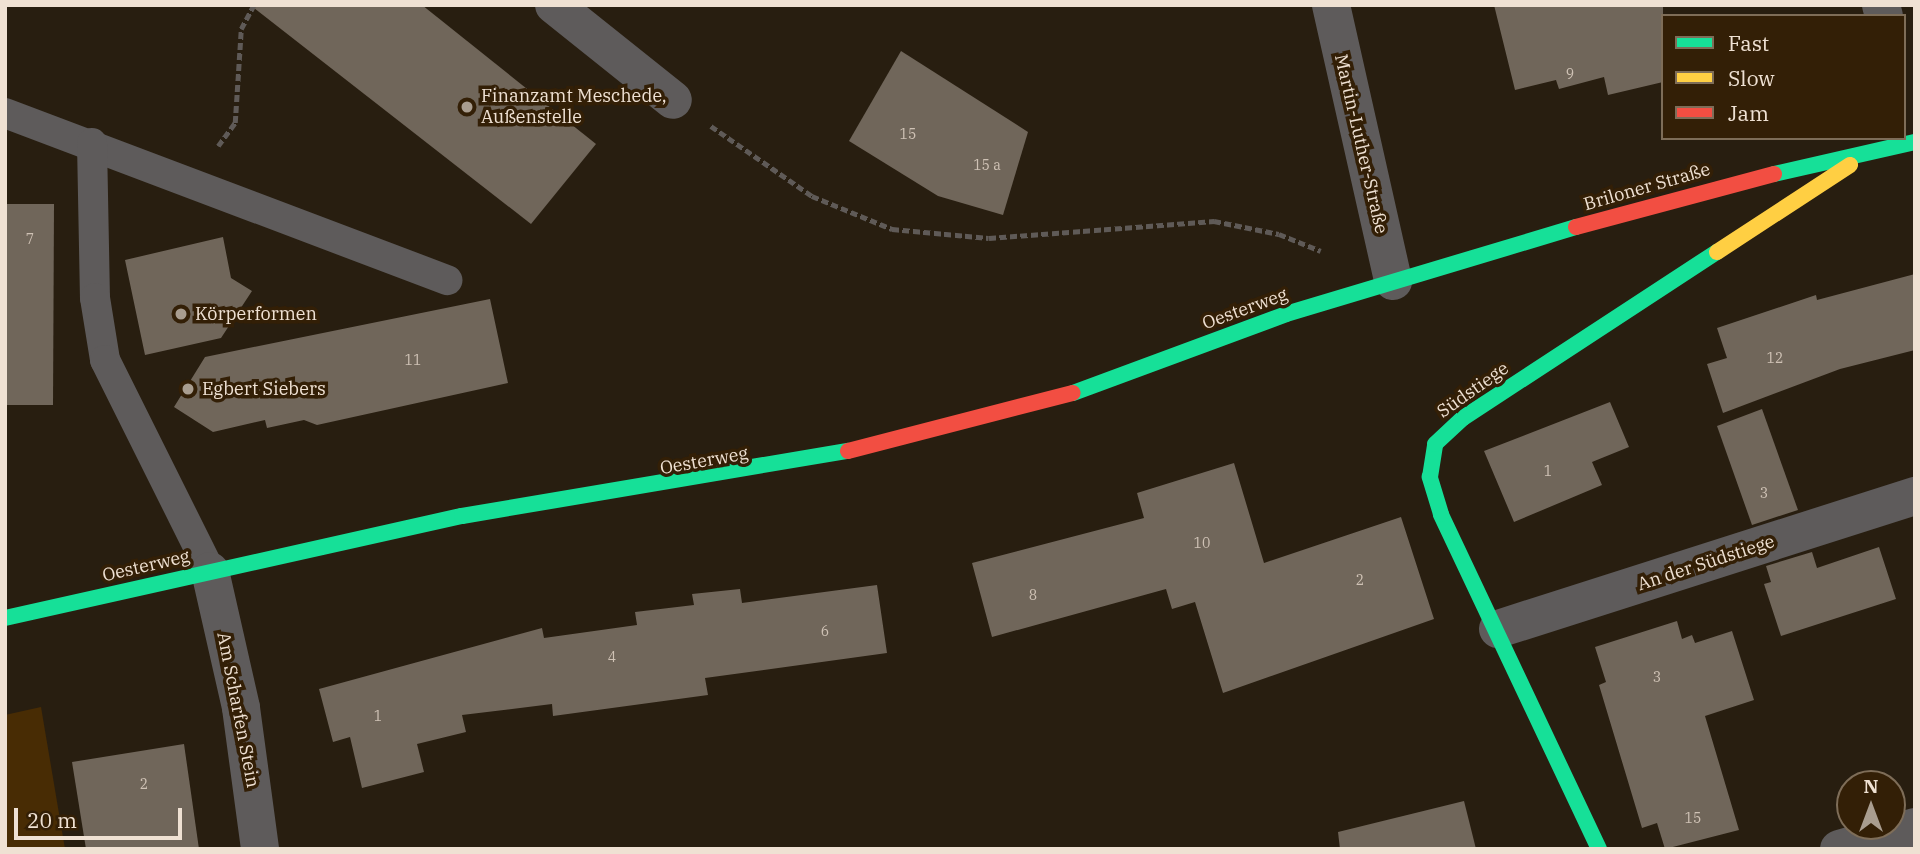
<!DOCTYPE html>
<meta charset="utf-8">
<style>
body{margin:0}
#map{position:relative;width:1920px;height:854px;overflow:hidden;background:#281e10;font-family:"IBM Plex Serif",serif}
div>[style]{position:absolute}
.green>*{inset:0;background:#482c04}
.building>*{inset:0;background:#70665a}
.path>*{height:4.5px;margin-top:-2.25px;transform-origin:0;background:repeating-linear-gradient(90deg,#5f5a57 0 7px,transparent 0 10.5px)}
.lane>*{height:30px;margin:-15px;padding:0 15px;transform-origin:15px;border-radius:15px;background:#5e5b5b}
.street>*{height:38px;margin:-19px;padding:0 19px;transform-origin:19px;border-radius:19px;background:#5e5b5b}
.fast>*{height:16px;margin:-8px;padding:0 8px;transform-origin:8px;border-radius:8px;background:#16e098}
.slow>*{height:16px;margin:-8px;padding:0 8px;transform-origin:8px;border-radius:8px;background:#ffcf43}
.jam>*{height:16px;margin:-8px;padding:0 8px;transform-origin:8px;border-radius:8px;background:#f24e42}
.dots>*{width:19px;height:19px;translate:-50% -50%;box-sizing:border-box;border:4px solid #331f06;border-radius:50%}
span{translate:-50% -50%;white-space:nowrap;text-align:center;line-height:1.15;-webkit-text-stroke:7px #331f06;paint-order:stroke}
.number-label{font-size:14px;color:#cfc2b5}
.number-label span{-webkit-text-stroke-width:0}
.poi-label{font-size:18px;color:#efe1d3}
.left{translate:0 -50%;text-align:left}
.street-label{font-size:18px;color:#efe1d3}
.frame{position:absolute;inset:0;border:7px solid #efe1d3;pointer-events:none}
.legend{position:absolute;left:1661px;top:14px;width:245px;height:126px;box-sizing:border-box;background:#331f06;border:2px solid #7e6d58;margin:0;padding:9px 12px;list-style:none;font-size:21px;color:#efe1d3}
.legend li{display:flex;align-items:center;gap:14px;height:35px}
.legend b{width:35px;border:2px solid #7e6d58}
.north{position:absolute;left:1836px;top:770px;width:70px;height:70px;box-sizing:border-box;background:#331f06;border:2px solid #7e6d58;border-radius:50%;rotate:0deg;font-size:19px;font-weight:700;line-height:28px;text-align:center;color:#efe1d3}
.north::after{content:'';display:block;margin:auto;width:24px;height:32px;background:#a99d8f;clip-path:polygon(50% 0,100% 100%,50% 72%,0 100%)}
.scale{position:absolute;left:14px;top:808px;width:168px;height:32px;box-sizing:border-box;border:4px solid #efe1d3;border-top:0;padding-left:9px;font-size:21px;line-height:24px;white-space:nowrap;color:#efe1d3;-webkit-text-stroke:5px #331f06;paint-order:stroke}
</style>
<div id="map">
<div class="green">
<i style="clip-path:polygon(41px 707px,65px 849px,5px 849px,5px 715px)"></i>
</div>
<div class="building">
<i style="clip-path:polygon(250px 5px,422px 5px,596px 144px,531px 224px)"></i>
<i style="clip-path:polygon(1494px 5px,1663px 5px,1663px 82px,1608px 95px,1604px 77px,1559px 89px,1556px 80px,1515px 90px)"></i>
<i style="clip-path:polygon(901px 51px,1028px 132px,1003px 215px,938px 196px,849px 141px)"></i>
<i style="clip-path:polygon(5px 204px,54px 204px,53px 405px,5px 405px)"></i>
<i style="clip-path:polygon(223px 237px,231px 278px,252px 291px,221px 338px,145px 355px,125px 260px)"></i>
<i style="clip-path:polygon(1915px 274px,1915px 350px,1840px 369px,1723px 413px,1707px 364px,1727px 358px,1717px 328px,1816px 295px,1817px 300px)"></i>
<i style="clip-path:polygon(490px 299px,508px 383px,317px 425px,304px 420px,267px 428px,265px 420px,213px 432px,174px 407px,205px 357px)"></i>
<i style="clip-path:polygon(1610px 402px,1629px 447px,1592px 462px,1602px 485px,1514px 522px,1484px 451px)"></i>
<i style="clip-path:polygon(1762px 409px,1798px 510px,1752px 525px,1717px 426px)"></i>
<i style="clip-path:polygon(1234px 463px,1264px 563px,1401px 517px,1434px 619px,1223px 693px,1195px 602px,1172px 609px,1166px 589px,992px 637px,972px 563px,1144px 518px,1137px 493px)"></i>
<i style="clip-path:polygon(1879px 547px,1896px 599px,1781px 636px,1764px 584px,1771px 582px,1766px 566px,1812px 552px,1817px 568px)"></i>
<i style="clip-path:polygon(877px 585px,887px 653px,705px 678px,708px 695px,553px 716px,552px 704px,462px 715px,466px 732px,417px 744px,424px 772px,362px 788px,350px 737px,333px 742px,319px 689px,542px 628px,544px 638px,637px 625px,635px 612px,694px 605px,692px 594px,740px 589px,742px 603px)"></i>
<i style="clip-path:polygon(1677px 621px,1682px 639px,1692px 635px,1695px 643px,1732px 631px,1754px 700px,1705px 716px,1739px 830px,1665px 849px,1657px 823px,1642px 828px,1599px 685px,1606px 682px,1595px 647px)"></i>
<i style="clip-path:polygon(184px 744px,199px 849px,86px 849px,72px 762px)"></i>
<i style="clip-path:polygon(1464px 801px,1476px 849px,1340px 849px,1338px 832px)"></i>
</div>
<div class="path">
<i style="left:711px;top:126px;width:123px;rotate:34.7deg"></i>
<i style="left:812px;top:196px;width:87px;rotate:22.4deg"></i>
<i style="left:892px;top:229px;width:97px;rotate:5.3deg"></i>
<i style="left:989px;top:238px;width:226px;rotate:-4.3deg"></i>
<i style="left:1214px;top:221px;width:66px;rotate:11.3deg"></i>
<i style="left:1279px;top:234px;width:45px;rotate:22deg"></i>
<i style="left:218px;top:146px;width:29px;rotate:-54deg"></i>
<i style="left:235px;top:123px;width:94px;rotate:-86.3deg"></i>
<i style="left:241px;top:29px;width:27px;rotate:-62deg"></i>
</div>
<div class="lane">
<i style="left:5px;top:113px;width:473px;rotate:20.7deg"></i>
<i style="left:92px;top:143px;width:155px;rotate:88.9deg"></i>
<i style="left:95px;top:298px;width:63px;rotate:80.8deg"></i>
<i style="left:105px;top:360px;width:236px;rotate:63.5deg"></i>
</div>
<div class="street">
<i style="left:554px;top:5px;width:152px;rotate:38.6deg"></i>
<i style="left:1331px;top:5px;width:283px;rotate:77.3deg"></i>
<i style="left:1881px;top:5px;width:11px;rotate:75deg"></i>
<i style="left:210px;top:571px;width:140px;rotate:77.2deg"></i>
<i style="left:241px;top:708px;width:142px;rotate:82.3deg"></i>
<i style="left:1498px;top:629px;width:438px;rotate:-17.7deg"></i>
<i style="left:1839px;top:849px;width:79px;rotate:-16.1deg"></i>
</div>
<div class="fast">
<i style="left:1774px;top:174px;width:145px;rotate:-12.8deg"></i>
<i style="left:1073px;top:393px;width:227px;rotate:-20.3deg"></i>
<i style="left:1286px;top:314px;width:303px;rotate:-16.7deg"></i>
<i style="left:5px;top:618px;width:468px;rotate:-12.6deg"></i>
<i style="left:462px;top:516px;width:391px;rotate:-9.6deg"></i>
<i style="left:1599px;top:849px;width:370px;rotate:-115.3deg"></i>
<i style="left:1441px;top:514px;width:39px;rotate:-107deg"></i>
<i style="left:1430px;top:477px;width:33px;rotate:-81deg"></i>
<i style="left:1435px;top:444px;width:38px;rotate:-43deg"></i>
<i style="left:1463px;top:418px;width:303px;rotate:-33.2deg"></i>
</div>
<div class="slow">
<i style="left:1717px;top:252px;width:159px;rotate:-33.2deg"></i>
</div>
<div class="jam">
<i style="left:1576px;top:227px;width:205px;rotate:-15deg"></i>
<i style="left:848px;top:451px;width:232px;rotate:-14.5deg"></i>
</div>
<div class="dots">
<i style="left:467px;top:107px;background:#a99d8f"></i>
<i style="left:181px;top:314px;background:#a99d8f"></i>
<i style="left:188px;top:389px;background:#a99d8f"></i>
</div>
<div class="number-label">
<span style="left:1570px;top:74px">9</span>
<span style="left:908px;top:134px">15</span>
<span style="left:987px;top:165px">15 a</span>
<span style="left:30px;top:239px">7</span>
<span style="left:1775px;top:358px">12</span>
<span style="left:413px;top:360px">11</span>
<span style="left:1548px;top:471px">1</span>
<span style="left:1764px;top:493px">3</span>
<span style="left:1202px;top:543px">10</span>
<span style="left:1360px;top:580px">2</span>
<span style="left:1033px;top:595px">8</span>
<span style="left:825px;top:631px">6</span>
<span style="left:612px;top:657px">4</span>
<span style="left:1657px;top:677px">3</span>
<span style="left:378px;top:716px">1</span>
<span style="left:144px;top:784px">2</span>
<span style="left:1693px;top:818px">15</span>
</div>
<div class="poi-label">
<span class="left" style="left:481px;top:107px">Finanzamt Meschede,<br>Außenstelle</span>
<span class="left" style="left:195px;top:314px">Körperformen</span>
<span class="left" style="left:202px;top:389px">Egbert Siebers</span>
</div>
<div class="street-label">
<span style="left:1361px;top:144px;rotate:77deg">Martin-Luther-Straße</span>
<span style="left:1647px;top:187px;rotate:-16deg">Briloner Straße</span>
<span style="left:1245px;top:309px;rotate:-20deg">Oesterweg</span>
<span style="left:1473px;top:390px;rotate:-35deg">Südstiege</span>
<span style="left:704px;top:461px;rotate:-10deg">Oesterweg</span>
<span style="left:1706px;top:563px;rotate:-18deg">An der Südstiege</span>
<span style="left:146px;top:566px;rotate:-13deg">Oesterweg</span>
<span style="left:238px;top:710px;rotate:79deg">Am Scharfen Stein</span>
</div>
<div class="frame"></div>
<ul class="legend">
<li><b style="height:9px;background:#16e098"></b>Fast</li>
<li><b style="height:9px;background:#ffcf43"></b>Slow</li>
<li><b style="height:9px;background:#f24e42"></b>Jam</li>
</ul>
<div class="north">N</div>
<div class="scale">20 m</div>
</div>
